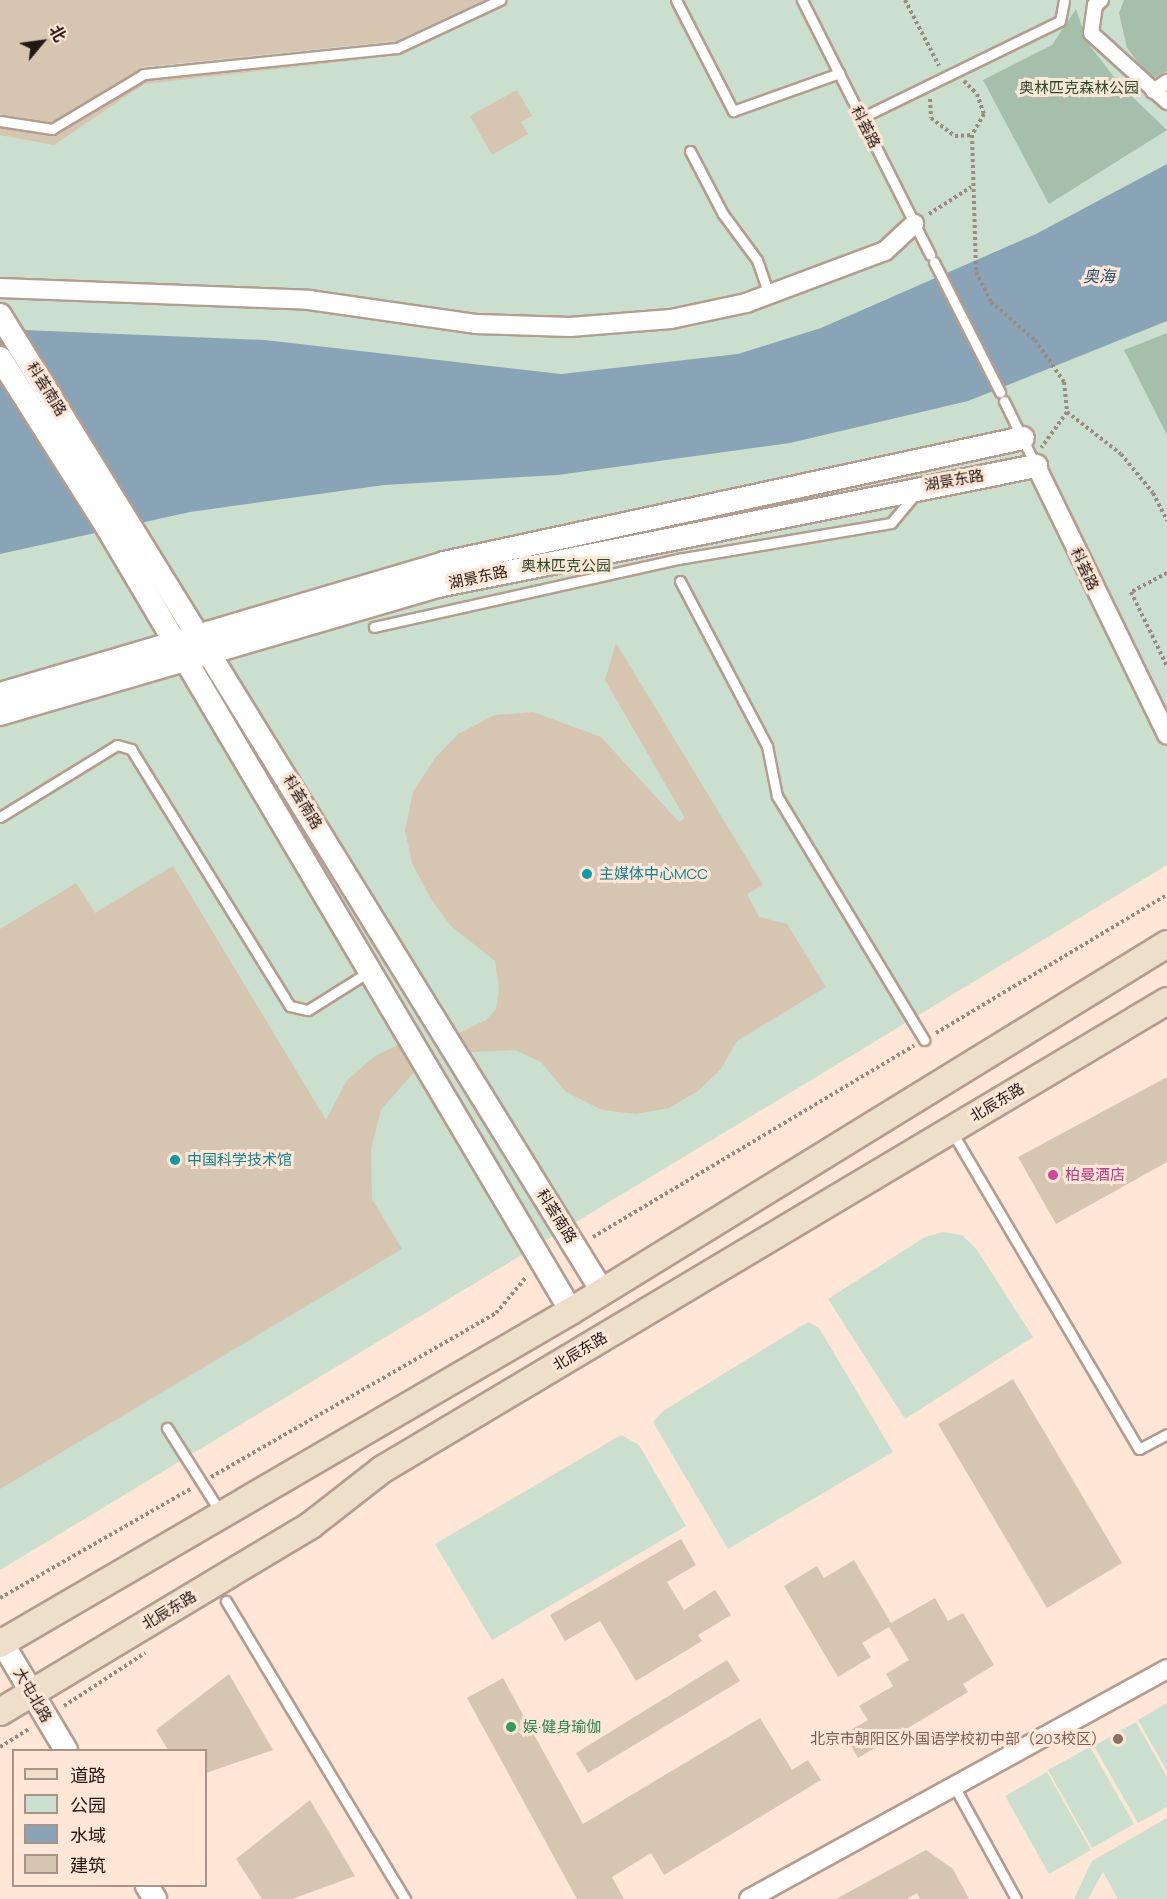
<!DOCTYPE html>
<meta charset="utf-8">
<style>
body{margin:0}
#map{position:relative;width:1167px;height:1899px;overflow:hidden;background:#ffe6d7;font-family:Manrope,"Noto Sans SC",sans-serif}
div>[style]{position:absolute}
.green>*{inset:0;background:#cadfcd}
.forest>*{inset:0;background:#a6bfaa}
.water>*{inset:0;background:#89a4b6}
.building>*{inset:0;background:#d6c5b1}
.path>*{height:4px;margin-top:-2px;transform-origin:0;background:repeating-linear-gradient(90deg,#9c8a80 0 3px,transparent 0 6px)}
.roads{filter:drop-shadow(2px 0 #b49d8f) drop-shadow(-2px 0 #b49d8f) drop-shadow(0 2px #b49d8f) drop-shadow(0 -2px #b49d8f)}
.service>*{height:9px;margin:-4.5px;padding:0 4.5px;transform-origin:4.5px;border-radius:4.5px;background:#fff}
.pedestrian>*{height:14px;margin:-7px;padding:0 7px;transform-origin:7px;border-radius:7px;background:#fff}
.minor>*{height:18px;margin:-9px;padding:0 9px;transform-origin:9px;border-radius:9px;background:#fff}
.tertiary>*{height:22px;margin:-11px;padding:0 11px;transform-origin:11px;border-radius:11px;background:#fff}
.secondary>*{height:26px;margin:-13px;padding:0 13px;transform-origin:13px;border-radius:13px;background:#eddfc9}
.dots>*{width:16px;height:16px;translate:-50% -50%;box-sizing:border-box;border:3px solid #ffe6d7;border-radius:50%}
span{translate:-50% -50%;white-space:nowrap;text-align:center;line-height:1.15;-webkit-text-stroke:6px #ffe6d7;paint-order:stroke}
.park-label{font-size:15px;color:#254e2e}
.street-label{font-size:15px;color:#221914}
.culture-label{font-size:15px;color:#0d838f}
.left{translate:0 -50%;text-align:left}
.hotel-label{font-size:15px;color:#b23c85}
.leisure-label{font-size:15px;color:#27864d}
.education-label{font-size:15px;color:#785e54}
.right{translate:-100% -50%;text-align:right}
.water-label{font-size:16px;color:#22526f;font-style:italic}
.legend{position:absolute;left:12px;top:1749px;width:195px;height:138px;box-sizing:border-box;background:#ffe6d7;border:2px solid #a79489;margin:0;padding:8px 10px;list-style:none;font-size:18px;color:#221914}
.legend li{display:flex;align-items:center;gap:12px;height:30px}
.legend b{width:30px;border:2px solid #a79489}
.north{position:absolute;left:12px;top:12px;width:60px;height:60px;-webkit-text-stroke:4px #ffe6d7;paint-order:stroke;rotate:61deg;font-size:16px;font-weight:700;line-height:24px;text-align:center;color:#221914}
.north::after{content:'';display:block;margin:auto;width:21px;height:27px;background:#221914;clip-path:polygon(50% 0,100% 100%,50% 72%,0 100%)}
</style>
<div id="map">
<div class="green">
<i style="clip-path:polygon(0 0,1167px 0,1167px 865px,0 1570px)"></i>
<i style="clip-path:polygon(943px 1232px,962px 1235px,977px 1250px,1033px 1337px,905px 1419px,828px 1299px,925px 1237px)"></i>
<i style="clip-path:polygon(808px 1322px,819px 1328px,893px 1452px,728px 1549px,653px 1422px,663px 1411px)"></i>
<i style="clip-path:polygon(621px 1435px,639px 1445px,686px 1526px,492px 1640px,435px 1544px)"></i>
<i style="clip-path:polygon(1167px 1703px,1167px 1771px,1138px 1720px)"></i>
<i style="clip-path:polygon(1136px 1722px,1167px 1777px,1167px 1807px,1138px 1823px,1094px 1746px)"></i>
<i style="clip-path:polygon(1090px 1747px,1134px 1824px,1092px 1848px,1048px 1770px)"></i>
<i style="clip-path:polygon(1047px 1772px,1091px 1850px,1049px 1874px,1005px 1796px)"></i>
<i style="clip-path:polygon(1167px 1818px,1167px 1899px,1118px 1899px,1103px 1872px,1088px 1899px,1074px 1899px,1092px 1861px)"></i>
</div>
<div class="forest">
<i style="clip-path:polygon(1124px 0,1167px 0,1167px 71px,1151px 79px,1127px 48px,1119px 13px)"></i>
<i style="clip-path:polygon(1076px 9px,1087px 42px,1121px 86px,1167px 130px,1049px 204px,983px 80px,1052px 45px)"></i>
<i style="clip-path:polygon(1167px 333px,1167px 435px,1124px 350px)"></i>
</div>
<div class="water">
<i style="clip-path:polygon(1167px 164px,1167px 321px,968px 401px,790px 443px,558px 475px,384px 485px,190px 512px,0 554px,0 329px,265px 340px,561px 374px,738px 354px,821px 328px,1036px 234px)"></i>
</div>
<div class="building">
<i style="clip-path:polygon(0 0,484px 0,395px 41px,143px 67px,51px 122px,0 114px)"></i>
<i style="clip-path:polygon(395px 56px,144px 84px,54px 145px,0 135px,0 128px,55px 135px,146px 81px)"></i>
<i style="clip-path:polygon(517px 90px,532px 116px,521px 122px,528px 134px,492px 155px,470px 116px)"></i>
<i style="clip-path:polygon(616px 643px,763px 885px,747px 894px,759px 917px,787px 924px,826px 987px,737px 1041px,720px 1070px,698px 1091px,669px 1108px,636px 1114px,602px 1110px,566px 1092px,541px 1062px,515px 1050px,471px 1052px,459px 1033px,486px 1020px,496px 1009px,499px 988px,495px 961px,451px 926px,431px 899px,412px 863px,405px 830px,413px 792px,435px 758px,458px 734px,495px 715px,533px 712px,601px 737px,679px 822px,685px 818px,605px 680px)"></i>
<i style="clip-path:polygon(173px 866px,326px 1120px,347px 1080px,375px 1056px,398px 1045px,414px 1072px,381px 1110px,371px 1149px,372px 1199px,402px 1249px,0 1489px,0 929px,76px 883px,95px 913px)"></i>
<i style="clip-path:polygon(1167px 1077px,1167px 1162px,1056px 1224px,1018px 1157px)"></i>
<i style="clip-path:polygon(1013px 1379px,1122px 1563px,1047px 1608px,938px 1424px)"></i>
<i style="clip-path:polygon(681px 1539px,696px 1565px,667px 1582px,684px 1610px,715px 1590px,731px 1615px,698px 1635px,702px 1641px,636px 1681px,600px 1621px,565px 1641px,550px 1615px)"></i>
<i style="clip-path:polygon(854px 1560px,891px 1623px,935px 1598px,948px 1621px,963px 1613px,994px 1665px,963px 1684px,968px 1692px,858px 1758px,844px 1734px,868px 1720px,859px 1706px,893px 1686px,886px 1674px,909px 1660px,889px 1627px,862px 1643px,871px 1657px,838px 1677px,784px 1586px,817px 1566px,824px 1578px)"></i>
<i style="clip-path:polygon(727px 1660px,740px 1681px,588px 1773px,576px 1753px)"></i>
<i style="clip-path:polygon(229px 1674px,273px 1750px,206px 1773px,206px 1750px,168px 1750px,156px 1730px)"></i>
<i style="clip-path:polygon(503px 1678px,583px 1824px,760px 1718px,792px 1770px,808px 1760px,821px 1780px,664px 1875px,651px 1853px,612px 1877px,624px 1899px,577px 1899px,467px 1698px)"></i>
<i style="clip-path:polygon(310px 1800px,355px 1876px,292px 1899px,262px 1899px,236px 1859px)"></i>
<i style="clip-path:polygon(926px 1850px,953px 1869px,969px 1899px,920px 1899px,917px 1893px,907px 1899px,836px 1899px)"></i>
</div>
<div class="path">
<i style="left:905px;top:0;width:74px;rotate:62.7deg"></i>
<i style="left:964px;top:81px;width:18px;rotate:45deg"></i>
<i style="left:977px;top:94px;width:21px;rotate:71deg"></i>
<i style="left:984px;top:114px;width:24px;rotate:120deg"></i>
<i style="left:972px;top:135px;width:137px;rotate:88.3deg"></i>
<i style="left:976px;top:272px;width:34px;rotate:63deg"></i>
<i style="left:991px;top:302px;width:58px;rotate:40.8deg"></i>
<i style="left:1035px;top:340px;width:51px;rotate:55.4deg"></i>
<i style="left:1064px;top:382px;width:30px;rotate:84deg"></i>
<i style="left:1067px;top:412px;width:44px;rotate:125.8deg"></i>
<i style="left:930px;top:99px;width:19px;rotate:87deg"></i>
<i style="left:931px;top:118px;width:30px;rotate:37deg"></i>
<i style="left:955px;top:136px;width:17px;rotate:-3deg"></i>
<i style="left:929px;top:214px;width:50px;rotate:-32.7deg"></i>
<i style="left:1067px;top:412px;width:68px;rotate:37.9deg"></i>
<i style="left:1121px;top:454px;width:50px;rotate:50.6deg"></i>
<i style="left:1153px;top:493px;width:31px;rotate:63deg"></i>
<i style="left:1167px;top:573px;width:41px;rotate:152.2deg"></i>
<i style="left:1131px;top:592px;width:82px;rotate:64.1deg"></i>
<i style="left:936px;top:1033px;width:269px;rotate:-30.9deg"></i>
<i style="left:593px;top:1237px;width:374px;rotate:-30.8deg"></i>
<i style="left:211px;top:1477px;width:329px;rotate:-29.9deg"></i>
<i style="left:496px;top:1313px;width:48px;rotate:-50deg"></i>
<i style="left:0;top:1598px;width:221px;rotate:-29.8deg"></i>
<i style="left:64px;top:1706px;width:97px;rotate:-33.2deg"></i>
<i style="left:0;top:1747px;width:36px;rotate:-32deg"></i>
</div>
<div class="roads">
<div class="service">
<i style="left:676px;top:0;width:125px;rotate:62.8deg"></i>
<i style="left:733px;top:111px;width:113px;rotate:-19.7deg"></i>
<i style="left:802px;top:0;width:285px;rotate:63.3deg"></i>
<i style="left:861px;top:118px;width:221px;rotate:-26deg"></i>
<i style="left:1060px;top:21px;width:21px;rotate:-79deg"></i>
<i style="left:0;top:121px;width:53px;rotate:8.7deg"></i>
<i style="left:52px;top:129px;width:107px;rotate:-30.9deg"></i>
<i style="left:144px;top:74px;width:254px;rotate:-5.9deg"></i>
<i style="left:397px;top:48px;width:114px;rotate:-25deg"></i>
<i style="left:690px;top:151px;width:71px;rotate:62.4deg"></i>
<i style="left:723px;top:214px;width:57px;rotate:53.5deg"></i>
<i style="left:757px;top:260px;width:36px;rotate:71deg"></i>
<i style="left:934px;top:262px;width:146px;rotate:63.1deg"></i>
<i style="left:1004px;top:401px;width:72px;rotate:63.8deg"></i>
<i style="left:680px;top:581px;width:187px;rotate:62.2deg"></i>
<i style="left:767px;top:746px;width:51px;rotate:78.7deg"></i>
<i style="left:777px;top:796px;width:285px;rotate:58.9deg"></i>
<i style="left:374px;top:627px;width:312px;rotate:-12.6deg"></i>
<i style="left:678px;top:559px;width:216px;rotate:-9.6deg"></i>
<i style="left:891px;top:523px;width:38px;rotate:-50deg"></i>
<i style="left:0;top:817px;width:137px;rotate:-31.6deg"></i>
<i style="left:117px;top:745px;width:15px;rotate:16deg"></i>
<i style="left:131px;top:749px;width:302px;rotate:58.3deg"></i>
<i style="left:290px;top:1006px;width:18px;rotate:13deg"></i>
<i style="left:308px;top:1010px;width:73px;rotate:-32.2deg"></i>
<i style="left:952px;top:1132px;width:368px;rotate:59.5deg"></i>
<i style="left:1139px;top:1449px;width:32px;rotate:-28deg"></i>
<i style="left:167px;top:1428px;width:101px;rotate:57.6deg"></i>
<i style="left:226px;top:1601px;width:348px;rotate:59deg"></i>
<i style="left:954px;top:1786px;width:129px;rotate:61.2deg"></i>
</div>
<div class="pedestrian">
<i style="left:1101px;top:0;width:8px;rotate:140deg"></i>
<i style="left:1095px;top:5px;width:28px;rotate:98deg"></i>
<i style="left:1091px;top:33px;width:103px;rotate:42.2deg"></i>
<i style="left:1153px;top:91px;width:17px;rotate:-33deg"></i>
</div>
<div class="minor">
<i style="left:0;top:288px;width:309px;rotate:2.2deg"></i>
<i style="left:309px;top:300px;width:168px;rotate:8.2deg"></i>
<i style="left:475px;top:324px;width:95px;rotate:1.8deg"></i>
<i style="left:570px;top:327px;width:101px;rotate:-4.5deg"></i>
<i style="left:671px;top:319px;width:77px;rotate:-12deg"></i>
<i style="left:746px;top:303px;width:148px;rotate:-20.5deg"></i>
<i style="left:885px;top:251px;width:40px;rotate:-43deg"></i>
<i style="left:1036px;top:466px;width:299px;rotate:64deg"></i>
<i style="left:749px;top:1899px;width:477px;rotate:-28.8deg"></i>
</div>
<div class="tertiary">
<i style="left:0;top:315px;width:1147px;rotate:58.33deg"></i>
<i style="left:0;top:358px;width:202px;rotate:57.7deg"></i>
<i style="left:108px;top:529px;width:909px;rotate:59.37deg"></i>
<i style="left:0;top:694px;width:463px;rotate:-16.4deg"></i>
<i style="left:444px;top:563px;width:592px;rotate:-12.18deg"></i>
<i style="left:0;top:714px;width:456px;rotate:-16.3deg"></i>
<i style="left:438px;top:586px;width:610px;rotate:-11.35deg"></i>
<i style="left:0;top:1639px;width:129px;rotate:59.3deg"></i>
<i style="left:147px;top:1886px;width:15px;rotate:58deg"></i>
</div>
<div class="secondary">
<i style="left:0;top:1644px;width:661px;rotate:-30.25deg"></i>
<i style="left:571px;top:1311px;width:700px;rotate:-31.62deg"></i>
<i style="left:0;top:1712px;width:363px;rotate:-31deg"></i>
<i style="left:311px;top:1525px;width:91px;rotate:-37.9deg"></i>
<i style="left:383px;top:1469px;width:913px;rotate:-30.83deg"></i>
</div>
</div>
<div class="dots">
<i style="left:587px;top:874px;background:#0f9aa8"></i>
<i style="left:175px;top:1160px;background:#0f9aa8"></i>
<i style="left:1053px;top:1175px;background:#d1479c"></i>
<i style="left:511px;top:1727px;background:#2e9e5b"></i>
<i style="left:1118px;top:1739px;background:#8d6e63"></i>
</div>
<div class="park-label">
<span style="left:1079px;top:88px">奥林匹克森林公园</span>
<span style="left:566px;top:566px">奥林匹克公园</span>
</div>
<div class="street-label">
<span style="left:866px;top:127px;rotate:63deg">科荟路</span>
<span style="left:47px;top:389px;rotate:58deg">科荟南路</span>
<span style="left:954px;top:480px;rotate:-10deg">湖景东路</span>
<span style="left:1085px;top:569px;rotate:65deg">科荟路</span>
<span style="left:478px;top:577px;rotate:-12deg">湖景东路</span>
<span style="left:303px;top:802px;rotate:59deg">科荟南路</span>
<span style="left:997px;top:1102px;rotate:-31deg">北辰东路</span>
<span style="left:557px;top:1216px;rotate:58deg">科荟南路</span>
<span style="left:580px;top:1351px;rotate:-31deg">北辰东路</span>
<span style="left:169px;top:1610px;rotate:-31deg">北辰东路</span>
<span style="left:33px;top:1695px;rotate:60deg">大屯北路</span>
</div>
<div class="culture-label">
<span class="left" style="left:599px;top:874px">主媒体中心MCC</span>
<span class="left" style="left:187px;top:1160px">中国科学技术馆</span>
</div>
<div class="hotel-label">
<span class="left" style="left:1065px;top:1175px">柏曼酒店</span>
</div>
<div class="leisure-label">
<span class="left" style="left:523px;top:1727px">娱·健身瑜伽</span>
</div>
<div class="education-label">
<span class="right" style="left:1106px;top:1739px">北京市朝阳区外国语学校初中部（203校区）</span>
</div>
<div class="water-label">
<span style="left:1099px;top:276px">奥海</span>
</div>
<ul class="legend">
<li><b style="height:8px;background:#eddfc9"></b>道路</li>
<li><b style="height:16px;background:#cadfcd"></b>公园</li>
<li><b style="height:16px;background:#89a4b6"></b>水域</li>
<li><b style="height:16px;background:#d6c5b1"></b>建筑</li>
</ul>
<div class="north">北</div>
</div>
